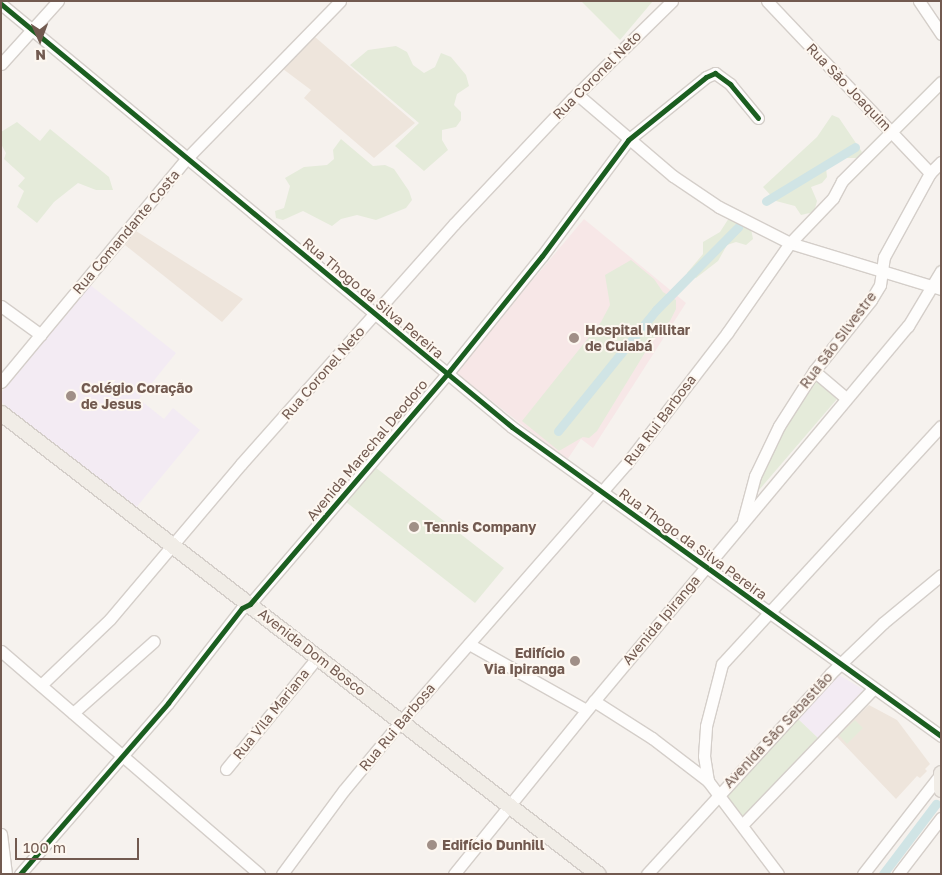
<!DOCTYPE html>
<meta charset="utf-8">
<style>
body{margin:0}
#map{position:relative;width:942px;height:875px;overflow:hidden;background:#f6f2ee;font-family:"Golos Text",sans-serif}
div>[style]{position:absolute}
.residential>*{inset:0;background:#eee5dc}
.education>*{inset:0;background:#f3ebf3}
.medical>*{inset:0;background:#f7e7e7}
.green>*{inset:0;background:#e5ebda}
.canal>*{height:9px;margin:-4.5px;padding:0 4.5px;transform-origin:4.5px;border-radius:4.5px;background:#d0e4e5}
.roads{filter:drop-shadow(1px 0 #d4cec9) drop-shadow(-1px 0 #d4cec9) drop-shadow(0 1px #d4cec9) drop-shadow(0 -1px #d4cec9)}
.minor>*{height:11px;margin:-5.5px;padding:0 5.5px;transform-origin:5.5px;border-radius:5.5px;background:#fefdfc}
.major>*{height:15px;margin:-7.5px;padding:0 7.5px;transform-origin:7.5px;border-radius:7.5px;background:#f1ede7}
.cycleway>*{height:5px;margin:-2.5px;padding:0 2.5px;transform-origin:2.5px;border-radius:2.5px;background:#1b5e20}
.dots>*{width:14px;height:14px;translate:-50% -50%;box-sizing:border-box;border:2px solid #fdf7f0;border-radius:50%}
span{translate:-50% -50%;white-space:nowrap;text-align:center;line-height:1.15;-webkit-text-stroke:4px #fdf7f0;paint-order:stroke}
.street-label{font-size:14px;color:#725a50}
.poi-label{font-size:14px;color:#725a50;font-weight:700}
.left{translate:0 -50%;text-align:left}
.right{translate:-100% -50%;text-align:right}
.frame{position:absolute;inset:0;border:2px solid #725a50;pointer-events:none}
.north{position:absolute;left:15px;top:15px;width:50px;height:50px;-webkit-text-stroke:4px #fdf7f0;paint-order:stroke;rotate:178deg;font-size:14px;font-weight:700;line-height:20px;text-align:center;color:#725a50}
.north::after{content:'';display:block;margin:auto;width:18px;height:22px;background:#725a50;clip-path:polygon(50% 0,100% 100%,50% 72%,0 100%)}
.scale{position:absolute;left:15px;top:838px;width:124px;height:22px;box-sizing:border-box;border:2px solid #725a50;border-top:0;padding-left:6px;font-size:15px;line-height:18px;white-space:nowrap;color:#725a50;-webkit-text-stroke:4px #fdf7f0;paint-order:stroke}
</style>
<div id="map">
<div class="residential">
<i style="clip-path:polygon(315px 37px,415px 123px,374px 158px,304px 98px,311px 90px,283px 69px)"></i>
<i style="clip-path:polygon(136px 231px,243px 299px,222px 322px,125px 245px)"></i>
<i style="clip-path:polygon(869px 705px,897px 720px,930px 764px,925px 769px,927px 771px,920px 778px,917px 776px,896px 799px,836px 736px)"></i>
</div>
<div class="education">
<i style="clip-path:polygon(89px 284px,176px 353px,139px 399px,164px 419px,173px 408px,200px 430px,135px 509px,1px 402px,1px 393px)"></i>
<i style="clip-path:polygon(839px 675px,866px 691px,819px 739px,796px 717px)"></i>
</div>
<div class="medical">
<i style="clip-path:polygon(584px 219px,686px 303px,593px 448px,581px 439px,567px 460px,455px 372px)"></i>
</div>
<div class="green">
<i style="clip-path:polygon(581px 1px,653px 1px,620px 40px)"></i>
<i style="clip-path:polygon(396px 46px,407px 52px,413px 65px,424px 73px,435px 67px,441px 53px,451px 57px,466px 75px,469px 86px,457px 94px,454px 105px,461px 112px,461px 120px,456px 127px,442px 130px,442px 140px,448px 150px,424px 171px,395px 146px,419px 123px,350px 65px,368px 50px)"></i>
<i style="clip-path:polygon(832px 115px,839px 118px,862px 152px,858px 158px,841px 158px,826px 168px,827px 177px,822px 183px,811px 187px,817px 201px,814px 212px,801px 215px,795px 206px,776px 201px,763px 187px,817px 137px)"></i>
<i style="clip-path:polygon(17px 122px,40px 141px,50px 129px,109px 177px,113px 190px,96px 190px,78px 183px,54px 202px,37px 223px,17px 207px,24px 191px,18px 186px,25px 178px,4px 159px,6px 153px,1px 144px,1px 132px)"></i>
<i style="clip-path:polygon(341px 139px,373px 166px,385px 165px,394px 169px,409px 191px,412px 200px,406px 208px,376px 220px,357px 215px,341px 219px,332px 226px,303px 211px,283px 220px,276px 218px,275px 211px,284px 208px,290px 186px,285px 178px,304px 167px,327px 165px,334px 159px,333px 150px)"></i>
<i style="clip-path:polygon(729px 218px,751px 229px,753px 239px,746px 245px,736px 242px,727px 245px,718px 261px,696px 278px,687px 273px,703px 254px,703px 242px,720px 232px)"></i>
<i style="clip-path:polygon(631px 260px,654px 279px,663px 292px,676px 300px,676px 309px,670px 321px,657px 333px,597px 431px,589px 438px,583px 437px,559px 451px,522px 421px,601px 322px,610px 305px,605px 275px)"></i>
<i style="clip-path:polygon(814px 379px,837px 399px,753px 497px,769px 452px)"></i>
<i style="clip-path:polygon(375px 467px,504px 568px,475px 603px,346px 502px)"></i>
<i style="clip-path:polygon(796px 717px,819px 739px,744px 818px,724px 796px)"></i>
<i style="clip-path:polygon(855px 720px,863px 728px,847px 744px,839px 735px)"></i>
</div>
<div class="canal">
<i style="left:766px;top:201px;width:104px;rotate:-31.2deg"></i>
<i style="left:558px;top:431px;width:156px;rotate:-51deg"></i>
<i style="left:656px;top:310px;width:117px;rotate:-45.3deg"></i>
<i style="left:883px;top:874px;width:88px;rotate:-52.9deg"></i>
</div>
<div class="roads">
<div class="minor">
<i style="left:767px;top:1px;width:237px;rotate:46.5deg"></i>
<i style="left:919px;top:1px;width:40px;rotate:56deg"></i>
<i style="left:1px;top:4px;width:663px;rotate:39.62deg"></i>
<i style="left:512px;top:427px;width:529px;rotate:35.76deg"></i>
<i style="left:1px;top:64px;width:85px;rotate:-47.9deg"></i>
<i style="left:578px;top:95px;width:125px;rotate:40.5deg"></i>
<i style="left:673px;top:176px;width:55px;rotate:34deg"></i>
<i style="left:719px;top:207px;width:80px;rotate:26.9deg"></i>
<i style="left:790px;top:243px;width:158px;rotate:16.9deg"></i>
<i style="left:1px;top:306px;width:49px;rotate:35.9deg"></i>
<i style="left:814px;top:371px;width:42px;rotate:40.2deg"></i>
<i style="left:1px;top:382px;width:291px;rotate:-50.3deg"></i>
<i style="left:187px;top:158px;width:219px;rotate:-45.7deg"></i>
<i style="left:743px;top:521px;width:47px;rotate:-75.1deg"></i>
<i style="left:755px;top:476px;width:55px;rotate:-64.4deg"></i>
<i style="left:779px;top:426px;width:65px;rotate:-57.5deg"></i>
<i style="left:814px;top:371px;width:91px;rotate:-51.2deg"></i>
<i style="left:871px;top:300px;width:17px;rotate:-59deg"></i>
<i style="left:880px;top:285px;width:28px;rotate:-82deg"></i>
<i style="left:884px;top:257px;width:96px;rotate:-61.3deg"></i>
<i style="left:930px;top:173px;width:16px;rotate:-45deg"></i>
<i style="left:469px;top:644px;width:134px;rotate:29.4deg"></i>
<i style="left:1px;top:651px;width:341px;rotate:40.8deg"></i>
<i style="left:41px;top:685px;width:95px;rotate:-43.7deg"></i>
<i style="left:110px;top:619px;width:203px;rotate:-49.8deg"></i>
<i style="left:241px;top:464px;width:321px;rotate:-48.4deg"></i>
<i style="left:454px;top:224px;width:172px;rotate:-46.7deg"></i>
<i style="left:572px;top:99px;width:140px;rotate:-44.4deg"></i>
<i style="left:594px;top:701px;width:69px;rotate:32.5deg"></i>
<i style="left:652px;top:738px;width:71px;rotate:37.5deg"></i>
<i style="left:708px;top:781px;width:116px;rotate:53deg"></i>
<i style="left:73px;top:713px;width:108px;rotate:-41.6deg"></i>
<i style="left:226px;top:769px;width:144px;rotate:-50.7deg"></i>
<i style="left:708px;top:781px;width:25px;rotate:-99deg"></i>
<i style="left:704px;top:756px;width:30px;rotate:-86deg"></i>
<i style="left:706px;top:726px;width:64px;rotate:-75.5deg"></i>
<i style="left:722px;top:664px;width:323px;rotate:-47.4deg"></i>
<i style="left:742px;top:825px;width:189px;rotate:-46.1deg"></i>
<i style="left:1px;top:834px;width:40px;rotate:82.9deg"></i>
<i style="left:20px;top:874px;width:226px;rotate:-49.1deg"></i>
<i style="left:168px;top:703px;width:120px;rotate:-52.1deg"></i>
<i style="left:242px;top:608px;width:9px;rotate:-27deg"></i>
<i style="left:250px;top:604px;width:303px;rotate:-49.4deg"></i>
<i style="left:447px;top:374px;width:151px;rotate:-51.2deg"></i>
<i style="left:542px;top:256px;width:144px;rotate:-53.4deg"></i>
<i style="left:628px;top:140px;width:100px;rotate:-38.9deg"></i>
<i style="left:706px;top:77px;width:10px;rotate:-24deg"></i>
<i style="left:715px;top:73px;width:19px;rotate:36deg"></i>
<i style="left:730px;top:84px;width:44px;rotate:50.5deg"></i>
<i style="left:282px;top:874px;width:104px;rotate:-53.6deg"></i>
<i style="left:344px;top:790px;width:91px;rotate:-50.4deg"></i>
<i style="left:402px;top:720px;width:342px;rotate:-48.8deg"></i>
<i style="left:627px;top:463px;width:164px;rotate:-52.4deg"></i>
<i style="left:727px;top:333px;width:110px;rotate:-55deg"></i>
<i style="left:790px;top:243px;width:62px;rotate:-46.3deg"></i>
<i style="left:833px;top:198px;width:19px;rotate:-62deg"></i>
<i style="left:842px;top:181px;width:140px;rotate:-45deg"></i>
<i style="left:454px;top:874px;width:223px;rotate:-51deg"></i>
<i style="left:594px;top:701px;width:489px;rotate:-50.1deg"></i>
<i style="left:908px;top:326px;width:64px;rotate:-59deg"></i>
<i style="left:647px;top:874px;width:271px;rotate:-47.5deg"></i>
<i style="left:830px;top:674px;width:74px;rotate:-43.9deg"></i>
<i style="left:883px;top:623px;width:75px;rotate:-39.6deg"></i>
<i style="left:863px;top:874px;width:125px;rotate:-52.1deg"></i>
<i style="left:898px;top:874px;width:71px;rotate:-52.5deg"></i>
</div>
<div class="major">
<i style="left:1px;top:413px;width:754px;rotate:37.68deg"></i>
<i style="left:941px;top:773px;width:16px;rotate:90deg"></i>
</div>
</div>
<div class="cycleway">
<i style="left:1px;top:4px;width:663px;rotate:39.62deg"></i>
<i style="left:512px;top:427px;width:529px;rotate:35.76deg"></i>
<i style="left:20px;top:874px;width:226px;rotate:-49.1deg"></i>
<i style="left:168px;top:703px;width:120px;rotate:-52.1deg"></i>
<i style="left:242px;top:608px;width:9px;rotate:-27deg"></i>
<i style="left:250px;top:604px;width:303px;rotate:-49.4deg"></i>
<i style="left:447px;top:374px;width:151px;rotate:-51.2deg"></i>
<i style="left:542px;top:256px;width:144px;rotate:-53.4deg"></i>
<i style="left:628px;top:140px;width:100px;rotate:-38.9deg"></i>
<i style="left:706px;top:77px;width:10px;rotate:-24deg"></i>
<i style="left:715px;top:73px;width:19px;rotate:36deg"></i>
<i style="left:730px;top:84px;width:44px;rotate:50.5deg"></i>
</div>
<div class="dots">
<i style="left:574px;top:338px;background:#a08f87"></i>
<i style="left:71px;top:396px;background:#a08f87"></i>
<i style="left:414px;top:527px;background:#a08f87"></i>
<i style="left:575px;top:661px;background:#a08f87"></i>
<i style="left:432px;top:845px;background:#a08f87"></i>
</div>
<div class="street-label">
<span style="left:597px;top:75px;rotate:-45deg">Rua Coronel Neto</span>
<span style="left:849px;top:87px;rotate:46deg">Rua São Joaquim</span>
<span style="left:126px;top:232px;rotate:-50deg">Rua Comandante Costa</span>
<span style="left:373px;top:298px;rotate:40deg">Rua Thogo da Silva Pereira</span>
<span style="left:838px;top:340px;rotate:-53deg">Rua São Silvestre</span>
<span style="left:323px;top:373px;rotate:-49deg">Rua Coronel Neto</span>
<span style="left:660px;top:420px;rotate:-53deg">Rua Rui Barbosa</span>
<span style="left:367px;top:450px;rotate:-50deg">Avenida Marechal Deodoro</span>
<span style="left:693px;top:544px;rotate:36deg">Rua Thogo da Silva Pereira</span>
<span style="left:661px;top:620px;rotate:-50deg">Avenida Ipiranga</span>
<span style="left:312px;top:652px;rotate:38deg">Avenida Dom Bosco</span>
<span style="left:271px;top:714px;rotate:-51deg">Rua Vila Mariana</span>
<span style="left:397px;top:727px;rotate:-50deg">Rua Rui Barbosa</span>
<span style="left:778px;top:730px;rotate:-47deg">Avenida São Sebastião</span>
</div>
<div class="poi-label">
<span class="left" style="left:585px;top:338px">Hospital Militar<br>de Cuiabá</span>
<span class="left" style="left:81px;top:396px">Colégio Coração<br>de Jesus</span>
<span class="left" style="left:424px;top:527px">Tennis Company</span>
<span class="right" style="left:565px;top:661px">Edifício<br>Via Ipiranga</span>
<span class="left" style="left:442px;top:845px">Edifício Dunhill</span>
</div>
<div class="frame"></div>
<div class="north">N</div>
<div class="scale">100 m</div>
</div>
